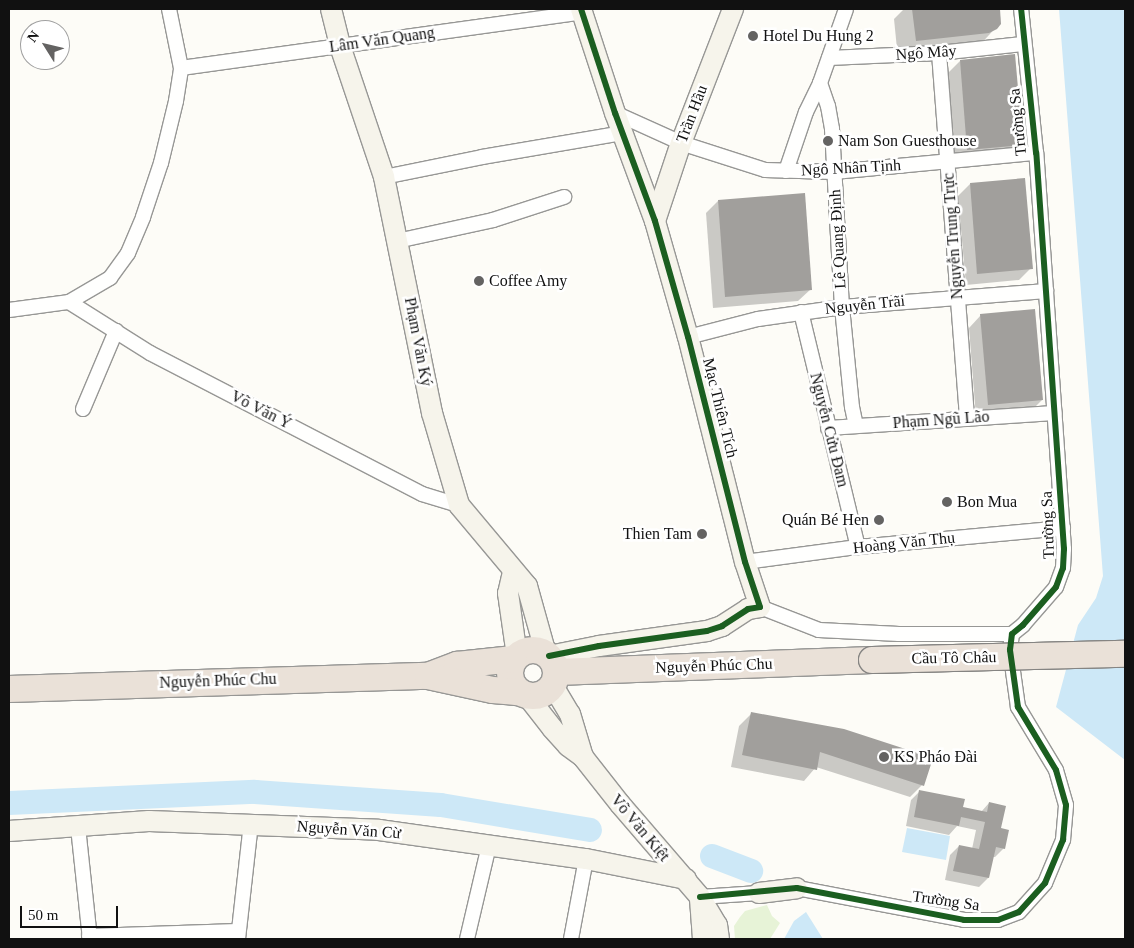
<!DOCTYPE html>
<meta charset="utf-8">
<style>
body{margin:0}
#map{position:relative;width:1134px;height:948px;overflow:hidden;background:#fdfcf7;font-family:"Times New Roman",serif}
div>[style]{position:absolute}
.green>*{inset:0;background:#e7f3d7}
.water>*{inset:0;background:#cde8f7}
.shadow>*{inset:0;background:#0003}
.river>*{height:24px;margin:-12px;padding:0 12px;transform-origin:12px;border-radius:12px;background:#cde8f7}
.building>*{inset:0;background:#a19f9c}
.roads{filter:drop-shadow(1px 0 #979795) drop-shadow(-1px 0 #979795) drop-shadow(0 1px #979795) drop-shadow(0 -1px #979795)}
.street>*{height:14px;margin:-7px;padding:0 7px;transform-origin:7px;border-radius:7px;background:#fffffe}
.secondary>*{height:20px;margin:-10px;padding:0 10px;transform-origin:10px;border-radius:10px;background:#f6f4eb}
.highway>*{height:26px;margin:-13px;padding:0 13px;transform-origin:13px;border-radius:13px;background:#eae1d8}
.highway>.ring{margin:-13px;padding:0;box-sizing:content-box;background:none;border:26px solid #eae1d8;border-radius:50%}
.bridges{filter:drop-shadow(1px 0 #858482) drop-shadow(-1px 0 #858482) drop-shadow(0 1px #858482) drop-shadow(0 -1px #858482)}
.highway-bridge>*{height:26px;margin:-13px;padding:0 13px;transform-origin:13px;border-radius:13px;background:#eae1d8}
.cycleway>*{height:6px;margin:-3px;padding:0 3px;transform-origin:3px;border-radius:3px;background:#1b5e20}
.dots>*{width:14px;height:14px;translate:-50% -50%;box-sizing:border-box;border:2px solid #fff;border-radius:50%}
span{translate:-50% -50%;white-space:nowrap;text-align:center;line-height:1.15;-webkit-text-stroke:5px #fff;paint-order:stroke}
.poi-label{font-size:16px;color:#111}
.left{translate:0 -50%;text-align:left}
.right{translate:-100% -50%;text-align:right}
.street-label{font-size:16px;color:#111}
.frame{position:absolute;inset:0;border:10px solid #111;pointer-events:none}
.north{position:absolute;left:20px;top:20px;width:50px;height:50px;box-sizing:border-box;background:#fff;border:1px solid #a0a0a0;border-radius:50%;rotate:306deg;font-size:14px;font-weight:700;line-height:20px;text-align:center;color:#111}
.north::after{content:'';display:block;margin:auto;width:18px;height:22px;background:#646362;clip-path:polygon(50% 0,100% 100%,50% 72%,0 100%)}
.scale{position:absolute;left:20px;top:906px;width:98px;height:22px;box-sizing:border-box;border:2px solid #111;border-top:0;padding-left:6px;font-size:15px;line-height:18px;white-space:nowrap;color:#111;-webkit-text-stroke:4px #fff;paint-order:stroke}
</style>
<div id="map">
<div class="green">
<i style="clip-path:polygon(767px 905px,772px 916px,780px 923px,770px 939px,735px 939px,734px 926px,740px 917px,745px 911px)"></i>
</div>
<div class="water">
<i style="clip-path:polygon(1059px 9px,1125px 9px,1125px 760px,1056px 707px,1078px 625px,1096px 598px,1103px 576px)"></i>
<i style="clip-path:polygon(907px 828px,950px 836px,946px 860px,902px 852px)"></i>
<i style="clip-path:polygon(806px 912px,823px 939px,784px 939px,794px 921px)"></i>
</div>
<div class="shadow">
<i style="clip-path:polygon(904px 9px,998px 9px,1000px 23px,978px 47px,898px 59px,894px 19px)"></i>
<i style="clip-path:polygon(960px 61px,1021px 145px,1009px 157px,956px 162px,948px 73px)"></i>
<i style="clip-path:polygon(970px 184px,1031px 268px,1019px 280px,966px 285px,958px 196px)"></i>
<i style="clip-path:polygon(718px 201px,811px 289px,798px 301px,713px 308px,706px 213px)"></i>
<i style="clip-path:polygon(981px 315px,1042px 400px,1030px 412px,976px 417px,969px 328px)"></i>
<i style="clip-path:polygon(752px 713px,922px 785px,910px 797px,816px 767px,804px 781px,731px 767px,739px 726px)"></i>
<i style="clip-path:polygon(920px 791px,962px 808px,981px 812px,989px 803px,1000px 829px,1004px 848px,995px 857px,993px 857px,988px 878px,979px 887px,945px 880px,950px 855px,959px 846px,972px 849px,976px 830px,957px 826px,949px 835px,906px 826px,911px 800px)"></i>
</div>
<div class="river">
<i style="left:9px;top:803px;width:246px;rotate:-2.6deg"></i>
<i style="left:255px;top:792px;width:186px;rotate:4deg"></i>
<i style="left:441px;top:805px;width:151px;rotate:9.5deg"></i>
<i style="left:712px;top:856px;width:42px;rotate:21deg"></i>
</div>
<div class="building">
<i style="clip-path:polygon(912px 9px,1000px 9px,1001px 24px,997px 29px,989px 33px,916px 41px)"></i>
<i style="clip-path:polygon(1015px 54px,1023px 145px,967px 150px,960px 60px)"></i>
<i style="clip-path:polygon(1025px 178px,1033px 269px,977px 274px,970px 183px)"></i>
<i style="clip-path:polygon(805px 193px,812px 290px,725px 297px,718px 200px)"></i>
<i style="clip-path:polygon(1035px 309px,1043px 400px,988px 405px,980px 314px)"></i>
<i style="clip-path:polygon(751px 712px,844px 729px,933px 758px,924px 786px,820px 752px,817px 770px,742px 755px)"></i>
<i style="clip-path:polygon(919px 790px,965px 799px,963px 807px,987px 812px,989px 802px,1006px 806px,1001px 828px,1009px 830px,1005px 849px,996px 847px,989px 878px,953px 871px,959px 845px,979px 849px,985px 822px,961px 817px,959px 826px,914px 817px)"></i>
</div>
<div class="roads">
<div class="street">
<i style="left:939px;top:53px;width:367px;rotate:85.6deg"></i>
<i style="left:829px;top:58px;width:110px;rotate:-2.6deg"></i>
<i style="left:939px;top:53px;width:84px;rotate:-6.1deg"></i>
<i style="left:181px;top:68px;width:405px;rotate:-7.9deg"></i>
<i style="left:820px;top:83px;width:24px;rotate:71deg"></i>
<i style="left:828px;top:106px;width:23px;rotate:80deg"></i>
<i style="left:832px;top:129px;width:178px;rotate:86.8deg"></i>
<i style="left:842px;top:307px;width:100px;rotate:84.3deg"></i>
<i style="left:852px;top:407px;width:19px;rotate:78deg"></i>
<i style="left:615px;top:113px;width:72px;rotate:24.4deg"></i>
<i style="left:681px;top:143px;width:88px;rotate:17.8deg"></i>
<i style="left:765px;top:170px;width:69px;rotate:1.7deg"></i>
<i style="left:834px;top:172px;width:203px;rotate:-5.4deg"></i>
<i style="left:786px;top:171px;width:62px;rotate:-71.3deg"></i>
<i style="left:806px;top:112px;width:32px;rotate:-64deg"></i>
<i style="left:820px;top:83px;width:78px;rotate:-70.6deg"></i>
<i style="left:384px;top:177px;width:100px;rotate:-11.5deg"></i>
<i style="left:482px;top:157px;width:142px;rotate:-9.7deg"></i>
<i style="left:397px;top:241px;width:98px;rotate:-12.3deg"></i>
<i style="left:493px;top:220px;width:75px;rotate:-17.9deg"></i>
<i style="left:69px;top:302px;width:96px;rotate:32.2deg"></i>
<i style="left:150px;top:353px;width:306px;rotate:27.4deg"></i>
<i style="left:422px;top:494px;width:39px;rotate:17deg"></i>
<i style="left:9px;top:310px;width:61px;rotate:-7.6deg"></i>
<i style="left:69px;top:302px;width:48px;rotate:-30.3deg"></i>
<i style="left:110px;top:278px;width:31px;rotate:-54deg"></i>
<i style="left:128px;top:253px;width:39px;rotate:-67deg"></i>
<i style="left:143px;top:217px;width:57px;rotate:-71.6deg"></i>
<i style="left:161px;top:163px;width:64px;rotate:-76.4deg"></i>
<i style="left:176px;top:101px;width:33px;rotate:-81deg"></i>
<i style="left:181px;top:68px;width:60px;rotate:-101.5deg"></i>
<i style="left:801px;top:312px;width:242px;rotate:76.4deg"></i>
<i style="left:688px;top:337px;width:72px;rotate:-14.4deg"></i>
<i style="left:758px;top:319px;width:85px;rotate:-8.1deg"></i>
<i style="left:842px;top:307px;width:205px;rotate:-4.5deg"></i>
<i style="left:83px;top:409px;width:85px;rotate:-67.1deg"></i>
<i style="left:828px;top:428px;width:227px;rotate:-3.8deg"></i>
<i style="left:745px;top:562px;width:114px;rotate:-7.6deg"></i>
<i style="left:858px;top:547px;width:206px;rotate:-5.3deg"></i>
<i style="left:760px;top:607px;width:63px;rotate:21.3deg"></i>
<i style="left:819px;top:630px;width:80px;rotate:2.9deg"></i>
<i style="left:899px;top:634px;width:113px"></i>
<i style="left:78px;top:827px;width:113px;rotate:83.9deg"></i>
<i style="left:797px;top:888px;width:170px;rotate:10.8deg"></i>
<i style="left:964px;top:920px;width:34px"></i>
<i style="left:998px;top:920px;width:22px;rotate:-21deg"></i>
<i style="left:1019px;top:912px;width:39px;rotate:-48deg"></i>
<i style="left:1045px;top:883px;width:47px;rotate:-67.3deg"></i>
<i style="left:1063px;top:840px;width:35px;rotate:-85deg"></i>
<i style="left:1066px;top:805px;width:36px;rotate:-106deg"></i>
<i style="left:1056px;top:770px;width:74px;rotate:-121.1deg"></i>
<i style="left:1018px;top:707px;width:58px;rotate:-98deg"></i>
<i style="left:1010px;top:650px;width:16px;rotate:-83deg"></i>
<i style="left:1012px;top:634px;width:14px;rotate:-39deg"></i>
<i style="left:1023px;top:625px;width:50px;rotate:-49deg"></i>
<i style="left:1056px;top:587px;width:20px;rotate:-70deg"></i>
<i style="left:1063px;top:568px;width:19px;rotate:-87deg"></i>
<i style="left:1064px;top:549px;width:397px;rotate:-94deg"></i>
<i style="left:1036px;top:153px;width:145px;rotate:-95.9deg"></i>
<i style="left:700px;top:897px;width:59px;rotate:-3.9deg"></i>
<i style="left:89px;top:936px;width:149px;rotate:-1.9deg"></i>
<i style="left:238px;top:939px;width:116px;rotate:-83.6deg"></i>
<i style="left:467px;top:939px;width:97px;rotate:-76.8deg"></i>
<i style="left:571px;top:939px;width:81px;rotate:-79.4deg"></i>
</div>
<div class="secondary">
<i style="left:331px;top:9px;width:38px;rotate:76deg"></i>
<i style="left:340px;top:46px;width:138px;rotate:71.4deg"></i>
<i style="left:384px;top:177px;width:241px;rotate:78.5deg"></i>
<i style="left:432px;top:413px;width:96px;rotate:73.6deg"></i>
<i style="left:459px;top:505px;width:106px;rotate:50deg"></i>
<i style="left:527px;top:586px;width:71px;rotate:74.4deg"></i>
<i style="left:655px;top:221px;width:82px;rotate:-71.6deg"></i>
<i style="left:681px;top:143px;width:144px;rotate:-68.8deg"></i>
<i style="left:513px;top:572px;width:22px;rotate:103deg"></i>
<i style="left:508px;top:593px;width:64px;rotate:81.9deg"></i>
<i style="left:549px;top:656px;width:51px;rotate:-11.3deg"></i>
<i style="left:599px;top:646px;width:109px;rotate:-7.9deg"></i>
<i style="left:707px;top:631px;width:16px;rotate:-18deg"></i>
<i style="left:722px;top:626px;width:31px;rotate:-33deg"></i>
<i style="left:748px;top:609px;width:12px;rotate:-9deg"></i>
<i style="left:760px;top:607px;width:47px;rotate:-108.4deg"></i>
<i style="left:745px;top:562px;width:232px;rotate:-104.2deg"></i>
<i style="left:688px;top:337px;width:121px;rotate:-105.9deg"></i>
<i style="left:655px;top:221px;width:115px;rotate:-110.3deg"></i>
<i style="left:615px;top:113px;width:109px;rotate:-108.1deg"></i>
<i style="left:553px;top:686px;width:33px;rotate:59deg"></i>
<i style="left:570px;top:714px;width:45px;rotate:73.2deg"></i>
<i style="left:528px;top:697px;width:39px;rotate:52deg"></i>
<i style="left:552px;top:728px;width:24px;rotate:48deg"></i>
<i style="left:568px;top:746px;width:19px;rotate:36deg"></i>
<i style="left:583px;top:757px;width:60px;rotate:51.8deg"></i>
<i style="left:620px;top:804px;width:123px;rotate:49.3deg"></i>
<i style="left:700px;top:897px;width:33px;rotate:59deg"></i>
<i style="left:717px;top:925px;width:14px;rotate:82deg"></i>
<i style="left:9px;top:831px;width:140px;rotate:-4.1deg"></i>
<i style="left:149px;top:821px;width:230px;rotate:2.2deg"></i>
<i style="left:379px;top:830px;width:209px;rotate:8deg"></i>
<i style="left:586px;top:859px;width:102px;rotate:11.3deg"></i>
<i style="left:759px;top:893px;width:38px;rotate:-7deg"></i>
<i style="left:700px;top:899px;width:40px;rotate:85.7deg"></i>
</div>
<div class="highway">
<i class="ring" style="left:510px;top:650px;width:20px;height:20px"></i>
<i style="left:557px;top:672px;width:315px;rotate:-2.2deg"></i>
<i style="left:428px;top:676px;width:31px;rotate:-21deg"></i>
<i style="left:457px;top:665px;width:57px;rotate:-6deg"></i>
<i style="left:9px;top:689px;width:419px;rotate:-1.8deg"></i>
<i style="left:428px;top:676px;width:66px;rotate:12.2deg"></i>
<i style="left:493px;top:690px;width:25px;rotate:5deg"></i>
</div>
</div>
<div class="bridges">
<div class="highway-bridge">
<i style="left:872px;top:660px;width:253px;rotate:-1.4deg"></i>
</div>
</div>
<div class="cycleway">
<i style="left:549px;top:656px;width:51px;rotate:-11.3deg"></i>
<i style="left:599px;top:646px;width:109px;rotate:-7.9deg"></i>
<i style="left:707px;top:631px;width:16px;rotate:-18deg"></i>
<i style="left:722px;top:626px;width:31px;rotate:-33deg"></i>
<i style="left:748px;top:609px;width:12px;rotate:-9deg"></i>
<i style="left:760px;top:607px;width:47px;rotate:-108.4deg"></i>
<i style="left:745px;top:562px;width:232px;rotate:-104.2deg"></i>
<i style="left:688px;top:337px;width:121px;rotate:-105.9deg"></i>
<i style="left:655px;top:221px;width:115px;rotate:-110.3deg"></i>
<i style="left:615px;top:113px;width:109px;rotate:-108.1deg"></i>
<i style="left:700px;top:897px;width:97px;rotate:-5.3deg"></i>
<i style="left:797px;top:888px;width:170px;rotate:10.8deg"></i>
<i style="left:964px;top:920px;width:34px"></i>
<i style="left:998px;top:920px;width:22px;rotate:-21deg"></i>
<i style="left:1019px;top:912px;width:39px;rotate:-48deg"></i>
<i style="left:1045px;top:883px;width:47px;rotate:-67.3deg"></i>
<i style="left:1063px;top:840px;width:35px;rotate:-85deg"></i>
<i style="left:1066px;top:805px;width:36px;rotate:-106deg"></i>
<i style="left:1056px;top:770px;width:74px;rotate:-121.1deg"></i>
<i style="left:1018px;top:707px;width:58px;rotate:-98deg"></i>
<i style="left:1010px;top:650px;width:16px;rotate:-83deg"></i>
<i style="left:1012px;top:634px;width:14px;rotate:-39deg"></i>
<i style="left:1023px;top:625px;width:50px;rotate:-49deg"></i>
<i style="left:1056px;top:587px;width:20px;rotate:-70deg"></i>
<i style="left:1063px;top:568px;width:19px;rotate:-87deg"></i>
<i style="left:1064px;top:549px;width:397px;rotate:-94deg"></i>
<i style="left:1036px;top:153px;width:145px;rotate:-95.9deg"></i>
</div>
<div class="dots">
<i style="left:753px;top:36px;background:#646362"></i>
<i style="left:828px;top:141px;background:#646362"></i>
<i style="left:479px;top:281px;background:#646362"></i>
<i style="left:947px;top:502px;background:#646362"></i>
<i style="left:879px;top:520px;background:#646362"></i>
<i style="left:702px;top:534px;background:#646362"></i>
<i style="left:884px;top:757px;background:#646362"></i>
</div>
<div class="poi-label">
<span class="left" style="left:763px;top:36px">Hotel Du Hung 2</span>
<span class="left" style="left:838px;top:141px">Nam Son Guesthouse</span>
<span class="left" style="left:489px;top:281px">Coffee Amy</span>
<span class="left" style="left:957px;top:502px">Bon Mua</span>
<span class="right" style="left:869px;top:520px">Quán Bé Hen</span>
<span class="right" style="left:692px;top:534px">Thien Tam</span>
<span class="left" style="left:894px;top:757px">KS Pháo Đài</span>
</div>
<div class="street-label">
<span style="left:382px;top:40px;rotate:-8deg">Lâm Văn Quang</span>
<span style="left:926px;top:53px;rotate:-4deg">Ngô Mây</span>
<span style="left:692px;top:114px;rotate:-69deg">Trần Hầu</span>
<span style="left:1018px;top:122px;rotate:-96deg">Trường Sa</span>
<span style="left:851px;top:168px;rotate:-3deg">Ngô Nhân Tịnh</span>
<span style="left:953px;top:236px;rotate:-94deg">Nguyễn Trung Trực</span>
<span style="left:838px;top:239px;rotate:-93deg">Lê Quang Định</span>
<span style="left:865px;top:305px;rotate:-6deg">Nguyễn Trãi</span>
<span style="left:418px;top:342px;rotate:79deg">Phạm Văn Ký</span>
<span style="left:720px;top:408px;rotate:76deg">Mạc Thiên Tích</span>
<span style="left:261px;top:410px;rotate:27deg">Võ Văn Ý</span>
<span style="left:941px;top:420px;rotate:-4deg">Phạm Ngũ Lão</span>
<span style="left:829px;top:430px;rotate:76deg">Nguyễn Cửu Đam</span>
<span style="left:1048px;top:525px;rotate:-92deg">Trường Sa</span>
<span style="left:904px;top:543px;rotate:-6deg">Hoàng Văn Thụ</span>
<span style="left:954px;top:658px;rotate:-1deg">Cầu Tô Châu</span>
<span style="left:714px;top:666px;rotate:-2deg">Nguyễn Phúc Chu</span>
<span style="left:218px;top:681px;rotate:-2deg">Nguyễn Phúc Chu</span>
<span style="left:640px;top:828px;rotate:50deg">Võ Văn Kiệt</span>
<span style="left:349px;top:830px;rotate:4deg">Nguyễn Văn Cừ</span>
<span style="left:946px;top:901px;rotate:8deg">Trường Sa</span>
</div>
<div class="frame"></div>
<div class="north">N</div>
<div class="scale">50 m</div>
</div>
